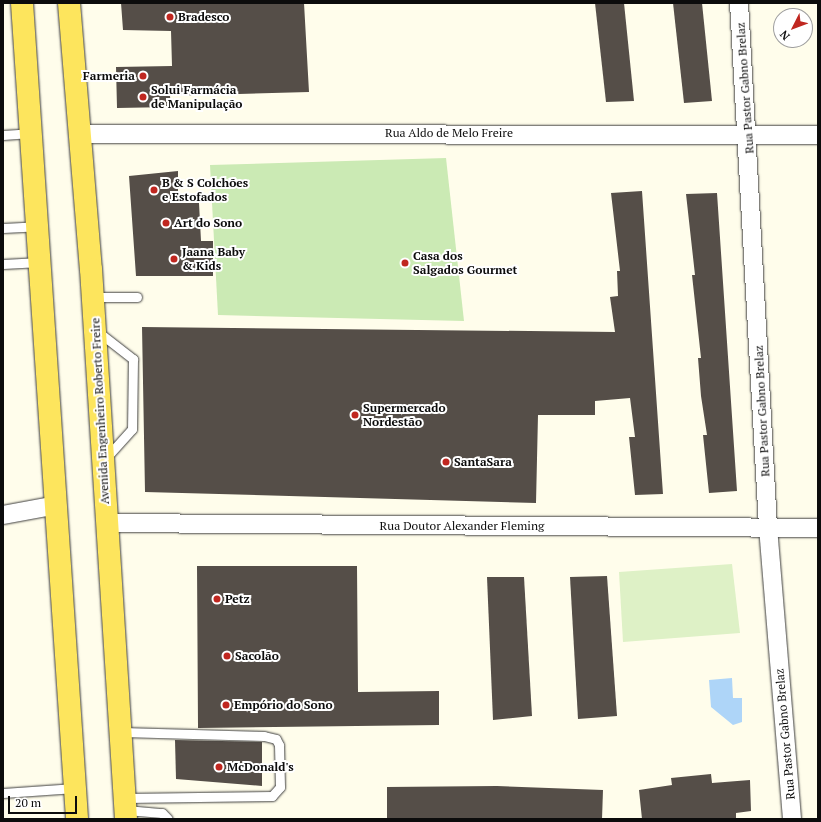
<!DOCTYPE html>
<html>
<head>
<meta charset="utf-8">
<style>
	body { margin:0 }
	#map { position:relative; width:821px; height:822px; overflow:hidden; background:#fffdeb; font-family:"PT Serif",serif }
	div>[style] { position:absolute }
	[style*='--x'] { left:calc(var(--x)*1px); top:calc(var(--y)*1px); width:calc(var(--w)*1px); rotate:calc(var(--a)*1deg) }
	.green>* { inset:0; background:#cbeab4 }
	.pitch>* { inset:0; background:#def1c6 }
	.water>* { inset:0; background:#aed5f8 }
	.building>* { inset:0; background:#554e48 }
	.roads { filter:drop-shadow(0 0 1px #3f3f3f) drop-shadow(0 0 1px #3f3f3f) }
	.lane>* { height:9px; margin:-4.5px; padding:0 4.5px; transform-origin:4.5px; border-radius:4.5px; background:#fff }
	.street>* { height:18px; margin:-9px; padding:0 9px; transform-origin:9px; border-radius:9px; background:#fff }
	.primary>* { height:22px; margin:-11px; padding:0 11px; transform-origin:11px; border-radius:11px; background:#fde55d }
	.dots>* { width:11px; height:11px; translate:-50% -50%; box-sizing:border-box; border:2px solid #fff; border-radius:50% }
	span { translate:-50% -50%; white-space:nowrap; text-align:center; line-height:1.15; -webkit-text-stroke:4px #fff; paint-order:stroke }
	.poi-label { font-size:12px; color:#0c0c0c; font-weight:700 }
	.left { translate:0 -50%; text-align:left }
	.right { translate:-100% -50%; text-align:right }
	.street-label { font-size:12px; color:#0c0c0c }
	.frame { position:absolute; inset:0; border:4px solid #0c0c0c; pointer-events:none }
	.north { position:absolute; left:773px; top:8px; width:40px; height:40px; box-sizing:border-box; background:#fff; border:1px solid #9e9e9e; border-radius:50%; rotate:228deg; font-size:11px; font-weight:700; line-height:16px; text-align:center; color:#0c0c0c }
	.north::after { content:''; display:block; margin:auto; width:14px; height:18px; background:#c02720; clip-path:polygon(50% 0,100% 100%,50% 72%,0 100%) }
	.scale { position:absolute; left:8px; top:796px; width:69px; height:18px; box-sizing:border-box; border:2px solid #0c0c0c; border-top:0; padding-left:5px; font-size:12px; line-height:14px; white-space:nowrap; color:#0c0c0c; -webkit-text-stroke:3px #fff; paint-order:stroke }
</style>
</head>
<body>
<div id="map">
	<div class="green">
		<div style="clip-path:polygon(446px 158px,464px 321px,218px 315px,210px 165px)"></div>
	</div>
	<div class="pitch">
		<div style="clip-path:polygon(732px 564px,740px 633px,623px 642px,619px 572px)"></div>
	</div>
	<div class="water">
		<div style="clip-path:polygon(732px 678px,733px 698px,742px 698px,742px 722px,733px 725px,711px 707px,709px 680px)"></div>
	</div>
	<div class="building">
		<div style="clip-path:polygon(121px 3px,304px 3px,309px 92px,170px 96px,171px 107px,117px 108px,116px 67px,172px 66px,171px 31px,123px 30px)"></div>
		<div style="clip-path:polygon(595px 3px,624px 3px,634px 101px,606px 102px)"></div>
		<div style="clip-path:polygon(673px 3px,702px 3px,712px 101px,684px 103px)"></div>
		<div style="clip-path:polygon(178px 171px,178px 203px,199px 203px,201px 241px,213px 241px,213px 276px,136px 276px,129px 176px)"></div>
		<div style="clip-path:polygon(642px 191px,663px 494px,635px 495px,629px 437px,635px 437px,630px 398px,595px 401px,595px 415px,538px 415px,536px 503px,145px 492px,142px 327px,615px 332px,610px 297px,618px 296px,617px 271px,620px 271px,611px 193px)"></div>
		<div style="clip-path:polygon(717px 193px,737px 491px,709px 493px,703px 435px,707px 435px,701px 396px,698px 358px,701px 358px,692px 275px,695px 275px,686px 194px)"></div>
		<div style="clip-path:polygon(197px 566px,357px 566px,358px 692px,439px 691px,439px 725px,198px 728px)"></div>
		<div style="clip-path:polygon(607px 576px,617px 716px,578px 719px,570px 577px)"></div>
		<div style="clip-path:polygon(487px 577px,524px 577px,532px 716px,493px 720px)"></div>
		<div style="clip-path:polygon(175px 740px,262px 742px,262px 786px,176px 779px)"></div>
		<div style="clip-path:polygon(711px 774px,712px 783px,750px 780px,751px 811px,736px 813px,736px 819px,642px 819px,639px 790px,672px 785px,671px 778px)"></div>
		<div style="clip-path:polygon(497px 786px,603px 790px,602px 819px,387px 819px,387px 787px)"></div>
	</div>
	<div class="roads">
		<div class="lane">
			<div style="--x:3;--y:135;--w:27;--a:-4"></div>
			<div style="--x:3;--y:228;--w:34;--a:-3"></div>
			<div style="--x:3;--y:264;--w:37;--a:-3"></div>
			<div style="--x:93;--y:297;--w:44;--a:0"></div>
			<div style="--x:97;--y:331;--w:46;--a:37.9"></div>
			<div style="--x:133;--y:359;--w:70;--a:90.8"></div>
			<div style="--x:132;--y:429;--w:39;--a:132"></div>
			<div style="--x:122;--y:732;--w:142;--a:1.6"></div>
			<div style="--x:264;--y:736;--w:12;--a:14"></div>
			<div style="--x:276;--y:739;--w:7;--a:63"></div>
			<div style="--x:279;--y:745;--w:42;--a:88.6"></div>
			<div style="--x:280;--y:787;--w:12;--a:132"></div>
			<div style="--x:272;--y:796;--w:146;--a:179.2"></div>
			<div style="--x:3;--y:793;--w:72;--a:-4"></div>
			<div style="--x:126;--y:810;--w:36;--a:5"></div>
			<div style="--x:162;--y:813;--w:8;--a:45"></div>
		</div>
		<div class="street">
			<div style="--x:739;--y:3;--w:525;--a:86.83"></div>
			<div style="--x:768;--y:527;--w:293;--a:85.3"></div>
			<div style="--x:80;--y:134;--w:738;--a:0.08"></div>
			<div style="--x:3;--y:515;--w:55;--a:-10.5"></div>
			<div style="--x:106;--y:523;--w:712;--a:0.4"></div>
		</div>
		<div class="primary">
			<div style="--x:22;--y:3;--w:818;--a:86.14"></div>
			<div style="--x:69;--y:3;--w:267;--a:85.3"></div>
			<div style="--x:91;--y:269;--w:551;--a:86.36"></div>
		</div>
	</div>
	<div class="dots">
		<div style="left:170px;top:17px;background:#c02720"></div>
		<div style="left:143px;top:76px;background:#c02720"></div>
		<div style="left:143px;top:97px;background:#c02720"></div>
		<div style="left:154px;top:190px;background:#c02720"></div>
		<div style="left:166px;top:223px;background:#c02720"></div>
		<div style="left:174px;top:259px;background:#c02720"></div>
		<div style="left:405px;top:263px;background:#c02720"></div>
		<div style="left:355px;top:415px;background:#c02720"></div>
		<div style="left:446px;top:462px;background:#c02720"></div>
		<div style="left:217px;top:599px;background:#c02720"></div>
		<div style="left:227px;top:656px;background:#c02720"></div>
		<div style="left:226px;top:705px;background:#c02720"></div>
		<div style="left:219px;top:767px;background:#c02720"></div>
	</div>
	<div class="poi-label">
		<span class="left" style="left:178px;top:17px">Bradesco</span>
		<span class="right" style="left:135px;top:76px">Farmeria</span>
		<span class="left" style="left:151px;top:97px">Solui Farmácia<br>de Manipulação</span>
		<span class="left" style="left:162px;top:190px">B &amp; S Colchões<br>e Estofados</span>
		<span class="left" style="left:174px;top:223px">Art do Sono</span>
		<span class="left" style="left:182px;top:259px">Jaana Baby<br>&amp; Kids</span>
		<span class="left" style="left:413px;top:263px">Casa dos<br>Salgados Gourmet</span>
		<span class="left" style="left:363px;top:415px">Supermercado<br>Nordestão</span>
		<span class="left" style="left:454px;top:462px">SantaSara</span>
		<span class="left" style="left:225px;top:599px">Petz</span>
		<span class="left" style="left:235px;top:656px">Sacolão</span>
		<span class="left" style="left:234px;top:705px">Empório do Sono</span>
		<span class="left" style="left:227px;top:767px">McDonald's</span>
	</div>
	<div class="street-label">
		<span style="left:745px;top:88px;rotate:-94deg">Rua Pastor Gabno Brelaz</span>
		<span style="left:449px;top:133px">Rua Aldo de Melo Freire</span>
		<span style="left:100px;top:411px;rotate:-93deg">Avenida Engenheiro Roberto Freire</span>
		<span style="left:762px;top:411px;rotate:-93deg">Rua Pastor Gabno Brelaz</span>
		<span style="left:462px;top:526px">Rua Doutor Alexander Fleming</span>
		<span style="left:785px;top:734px;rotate:-95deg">Rua Pastor Gabno Brelaz</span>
	</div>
	<div class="frame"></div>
	<div class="north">N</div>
	<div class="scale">20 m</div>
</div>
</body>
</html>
